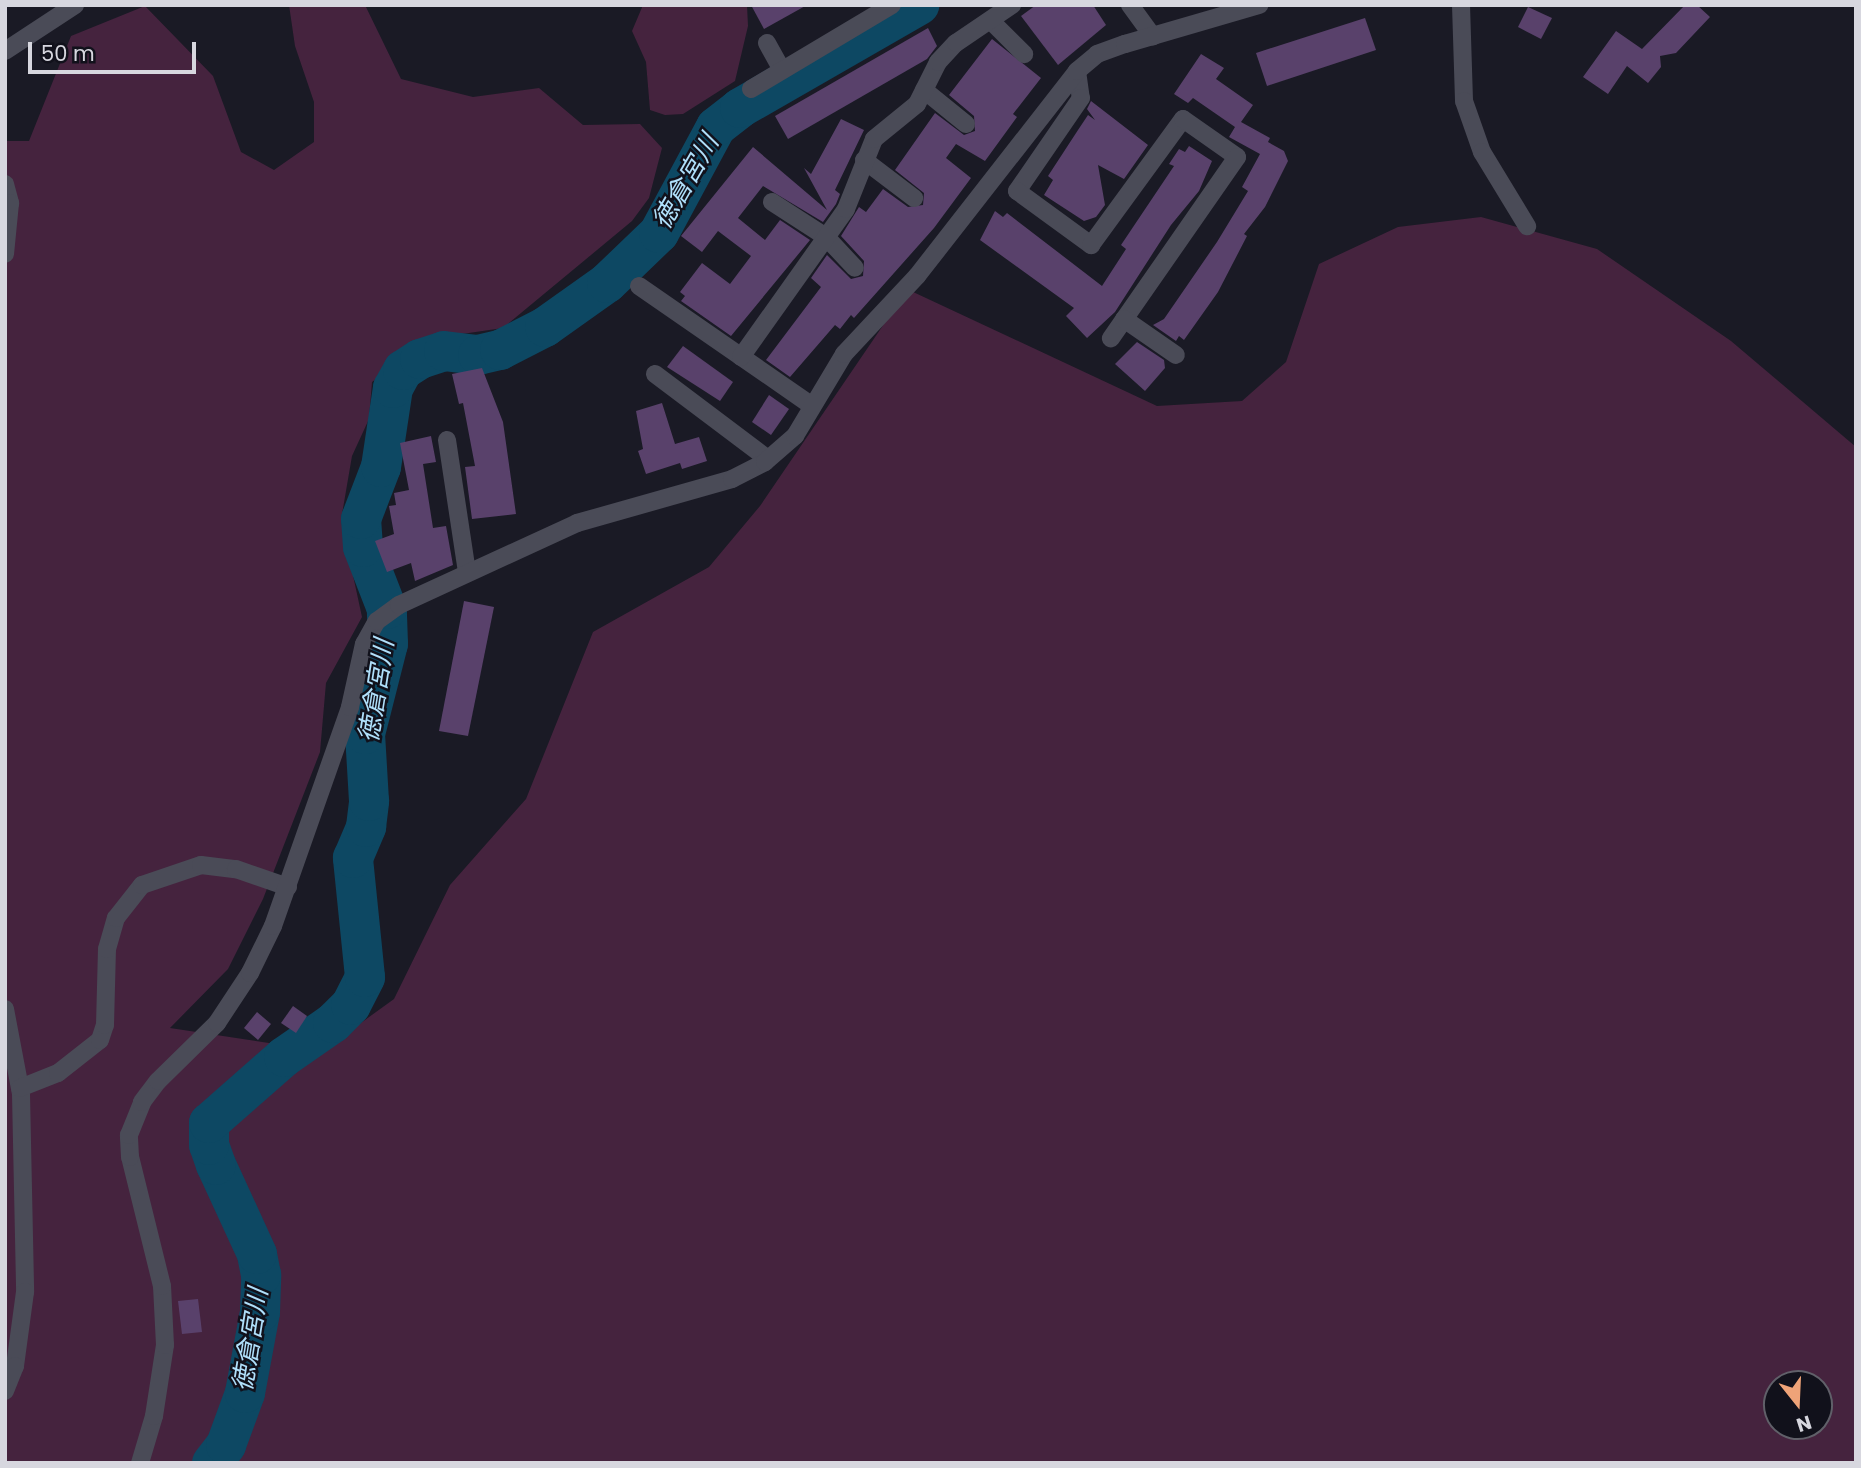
<!DOCTYPE html>
<html>
<head>
<meta charset="utf-8">
<style>
	body { margin:0 }
	#map { position:relative; width:1861px; height:1468px; overflow:hidden; background:#1a1a25; font-family:Poppins,"Noto Sans JP",sans-serif }
	div>[style] { position:absolute }
	[style*='--x'] { left:calc(var(--x)*1px); top:calc(var(--y)*1px); width:calc(var(--w)*1px); rotate:calc(var(--a)*1deg) }
	.green>* { inset:0; background:#45233e }
	.river>* { height:40px; margin:-20px; padding:0 20px; transform-origin:20px; border-radius:20px; background:#0d4863 }
	.building>* { inset:0; background:#59416b }
	.minor>* { height:18px; margin:-9px; padding:0 9px; transform-origin:9px; border-radius:9px; background:#4a4b57 }
	span { translate:-50% -50%; white-space:nowrap; text-align:center; line-height:1.15; -webkit-text-stroke:5px #11111b; paint-order:stroke }
	.water-label { font-size:26px; color:#b0e0fb; font-style:italic }
	.frame { position:absolute; inset:0; border:7px solid #d7d7df; pointer-events:none }
	.north { position:absolute; left:1763px; top:1370px; width:70px; height:70px; box-sizing:border-box; background:#11111b; border:2px solid #606069; border-radius:50%; rotate:162deg; font-size:19px; font-weight:700; line-height:28px; text-align:center; color:#d7d7df }
	.north::after { content:''; display:block; margin:auto; width:24px; height:32px; background:#efa378; clip-path:polygon(50% 0,100% 100%,50% 72%,0 100%) }
	.scale { position:absolute; left:28px; top:42px; width:168px; height:32px; box-sizing:border-box; border:4px solid #d7d7df; border-top:0; padding-left:9px; font-size:21px; line-height:24px; white-space:nowrap; color:#d7d7df; -webkit-text-stroke:5px #11111b; paint-order:stroke }
</style>
</head>
<body>
<div id="map">
	<div class="green">
		<div style="clip-path:polygon(evenodd,289px 5px,365px 5px,401px 79px,473px 97px,539px 88px,583px 125px,640px 124px,662px 148px,649px 198px,632px 221px,503px 328px,448px 336px,420px 346px,372px 382px,369px 419px,352px 456px,341px 520px,362px 617px,326px 683px,320px 752px,263px 899px,228px 969px,170px 1028px,322px 1051px,394px 999px,450px 885px,526px 799px,593px 632px,709px 567px,760px 506px,901px 299px,911px 291px,1157px 406px,1242px 401px,1286px 362px,1319px 264px,1398px 227px,1481px 217px,1597px 249px,1731px 341px,1856px 447px,1856px 1463px,5px 1463px,5px 141px,29px 141px,71px 36px,145px 6px,213px 76px,241px 152px,274px 170px,314px 142px,314px 102px,295px 46px,289px 5px,1777px 1384px,1819px 1384px,1819px 1426px,1777px 1426px,1777px 1384px)"></div>
		<div style="clip-path:polygon(643px 5px,747px 5px,748px 26px,735px 81px,683px 114px,665px 115px,650px 110px,646px 62px,632px 31px)"></div>
	</div>
	<div class="river">
		<div style="--x:212;--y:1463;--w:23;--a:-52"></div>
		<div style="--x:226;--y:1445;--w:55;--a:-69.9"></div>
		<div style="--x:245;--y:1393;--w:82;--a:-79.5"></div>
		<div style="--x:260;--y:1312;--w:37;--a:-88"></div>
		<div style="--x:261;--y:1275;--w:21;--a:-101"></div>
		<div style="--x:257;--y:1254;--w:98;--a:-114.7"></div>
		<div style="--x:216;--y:1165;--w:21;--a:-109"></div>
		<div style="--x:209;--y:1145;--w:22;--a:-90"></div>
		<div style="--x:209;--y:1123;--w:100;--a:-41.3"></div>
		<div style="--x:284;--y:1057;--w:60;--a:-34.8"></div>
		<div style="--x:333;--y:1023;--w:25;--a:-45"></div>
		<div style="--x:351;--y:1005;--w:31;--a:-63"></div>
		<div style="--x:365;--y:977;--w:120;--a:-95.8"></div>
		<div style="--x:353;--y:858;--w:34;--a:-67"></div>
		<div style="--x:366;--y:827;--w:26;--a:-83"></div>
		<div style="--x:369;--y:801;--w:67;--a:-93.4"></div>
		<div style="--x:365;--y:734;--w:93;--a:-75.7"></div>
		<div style="--x:388;--y:644;--w:35;--a:-92"></div>
		<div style="--x:387;--y:609;--w:66;--a:-111.2"></div>
		<div style="--x:363;--y:547;--w:28;--a:-94"></div>
		<div style="--x:361;--y:519;--w:56;--a:-69"></div>
		<div style="--x:381;--y:467;--w:80;--a:-81.4"></div>
		<div style="--x:393;--y:388;--w:21;--a:-61"></div>
		<div style="--x:403;--y:370;--w:20;--a:-33"></div>
		<div style="--x:420;--y:359;--w:25;--a:-18"></div>
		<div style="--x:444;--y:351;--w:34;--a:7"></div>
		<div style="--x:478;--y:355;--w:23;--a:-13"></div>
		<div style="--x:500;--y:350;--w:51;--a:-27.1"></div>
		<div style="--x:545;--y:327;--w:76;--a:-35.4"></div>
		<div style="--x:607;--y:283;--w:72;--a:-43.9"></div>
		<div style="--x:659;--y:233;--w:120;--a:-61.7"></div>
		<div style="--x:716;--y:127;--w:31;--a:-38"></div>
		<div style="--x:740;--y:108;--w:207;--a:-29.9"></div>
	</div>
	<div class="building">
		<div style="clip-path:polygon(751px 5px,807px 5px,764px 29px)"></div>
		<div style="clip-path:polygon(1036px 5px,1093px 5px,1106px 25px,1058px 65px,1021px 16px)"></div>
		<div style="clip-path:polygon(1685px 5px,1697px 5px,1710px 17px,1676px 53px,1660px 56px,1661px 67px,1648px 83px,1627px 66px,1608px 94px,1583px 77px,1616px 31px,1642px 49px)"></div>
		<div style="clip-path:polygon(1528px 7px,1552px 18px,1541px 39px,1518px 27px)"></div>
		<div style="clip-path:polygon(1365px 18px,1376px 50px,1267px 86px,1256px 53px)"></div>
		<div style="clip-path:polygon(928px 28px,937px 46px,927px 59px,788px 139px,775px 116px)"></div>
		<div style="clip-path:polygon(992px 39px,1041px 78px,1013px 114px,1017px 117px,985px 161px,956px 144px,946px 158px,971px 178px,934px 228px,854px 318px,851px 315px,840px 329px,835px 325px,790px 377px,766px 360px,821px 287px,811px 278px,827px 255px,851px 279px,863px 276px,864px 261px,841px 236px,859px 207px,866px 212px,883px 189px,908px 207px,923px 205px,924px 193px,895px 170px,935px 113px,964px 135px,975px 131px,974px 116px,949px 95px)"></div>
		<div style="clip-path:polygon(1201px 54px,1224px 68px,1216px 79px,1253px 105px,1241px 122px,1270px 138px,1268px 142px,1284px 151px,1288px 161px,1265px 207px,1244px 234px,1247px 236px,1218px 292px,1184px 340px,1179px 336px,1176px 341px,1153px 325px,1164px 319px,1217px 242px,1248px 191px,1242px 187px,1260px 154px,1229px 137px,1235px 127px,1193px 98px,1188px 103px,1174px 94px)"></div>
		<div style="clip-path:polygon(1091px 101px,1148px 145px,1124px 179px,1098px 165px,1105px 205px,1096px 217px,1084px 221px,1044px 195px,1053px 180px,1048px 176px,1078px 130px,1088px 115px,1095px 120px,1087px 109px)"></div>
		<div style="clip-path:polygon(841px 119px,864px 130px,835px 190px,840px 194px,836px 204px,823px 222px,763px 186px,738px 218px,765px 240px,780px 220px,810px 240px,731px 336px,681px 301px,685px 296px,680px 292px,702px 263px,730px 284px,751px 256px,718px 231px,702px 252px,681px 236px,753px 147px,827px 210px,804px 168px,811px 174px)"></div>
		<div style="clip-path:polygon(1189px 146px,1212px 161px,1199px 191px,1171px 225px,1115px 312px,1087px 338px,1066px 316px,1074px 308px,980px 240px,995px 211px,1003px 217px,1007px 213px,1102px 286px,1126px 249px,1121px 245px,1174px 166px,1169px 164px,1179px 149px,1185px 152px)"></div>
		<div style="clip-path:polygon(1137px 342px,1164px 360px,1165px 368px,1145px 391px,1115px 364px)"></div>
		<div style="clip-path:polygon(683px 346px,733px 382px,720px 401px,667px 367px)"></div>
		<div style="clip-path:polygon(482px 368px,503px 422px,516px 514px,472px 519px,465px 467px,475px 466px,463px 403px,459px 404px,452px 374px)"></div>
		<div style="clip-path:polygon(769px 395px,789px 409px,771px 435px,752px 422px)"></div>
		<div style="clip-path:polygon(662px 403px,675px 444px,699px 437px,707px 461px,682px 469px,680px 463px,646px 474px,638px 451px,643px 449px,636px 411px)"></div>
		<div style="clip-path:polygon(431px 436px,436px 462px,423px 464px,433px 528px,446px 526px,453px 565px,415px 581px,411px 563px,387px 572px,375px 541px,394px 534px,389px 506px,396px 505px,394px 493px,409px 490px,400px 443px)"></div>
		<div style="clip-path:polygon(464px 601px,494px 607px,468px 736px,439px 731px)"></div>
		<div style="clip-path:polygon(293px 1006px,307px 1016px,296px 1033px,281px 1023px)"></div>
		<div style="clip-path:polygon(257px 1012px,271px 1024px,258px 1040px,244px 1028px)"></div>
		<div style="clip-path:polygon(198px 1299px,202px 1332px,182px 1334px,178px 1301px)"></div>
	</div>
	<div class="minor">
		<div style="--x:1130;--y:5;--w:39;--a:54"></div>
		<div style="--x:1461;--y:5;--w:96;--a:88.2"></div>
		<div style="--x:1464;--y:101;--w:54;--a:70.6"></div>
		<div style="--x:1482;--y:152;--w:87;--a:58.7"></div>
		<div style="--x:991;--y:21;--w:47;--a:45"></div>
		<div style="--x:767;--y:43;--w:31;--a:61"></div>
		<div style="--x:5;--y:51;--w:84;--a:-33.3"></div>
		<div style="--x:1077;--y:71;--w:27;--a:82"></div>
		<div style="--x:1081;--y:98;--w:113;--a:124.5"></div>
		<div style="--x:1017;--y:191;--w:92;--a:36.1"></div>
		<div style="--x:1091;--y:245;--w:156;--a:-53.9"></div>
		<div style="--x:1183;--y:119;--w:66;--a:35.1"></div>
		<div style="--x:1237;--y:157;--w:221;--a:124.8"></div>
		<div style="--x:751;--y:89;--w:164;--a:-30.8"></div>
		<div style="--x:924;--y:90;--w:54;--a:39"></div>
		<div style="--x:864;--y:160;--w:63;--a:37.2"></div>
		<div style="--x:5;--y:184;--w:20;--a:75"></div>
		<div style="--x:10;--y:203;--w:51;--a:95.6"></div>
		<div style="--x:772;--y:202;--w:64;--a:32.9"></div>
		<div style="--x:826;--y:237;--w:42;--a:46.9"></div>
		<div style="--x:639;--y:286;--w:209;--a:34.7"></div>
		<div style="--x:1124;--y:319;--w:63;--a:34.7"></div>
		<div style="--x:741;--y:357;--w:181;--a:-54.6"></div>
		<div style="--x:846;--y:209;--w:75;--a:-68.2"></div>
		<div style="--x:874;--y:139;--w:55;--a:-39.1"></div>
		<div style="--x:917;--y:104;--w:47;--a:-63.4"></div>
		<div style="--x:938;--y:62;--w:26;--a:-47"></div>
		<div style="--x:956;--y:43;--w:68;--a:-34.2"></div>
		<div style="--x:655;--y:374;--w:141;--a:37"></div>
		<div style="--x:447;--y:440;--w:134;--a:81.4"></div>
		<div style="--x:5;--y:1009;--w:86;--a:79.3"></div>
		<div style="--x:21;--y:1094;--w:198;--a:88.8"></div>
		<div style="--x:25;--y:1292;--w:75;--a:97.7"></div>
		<div style="--x:15;--y:1366;--w:27;--a:112"></div>
		<div style="--x:20;--y:1088;--w:41;--a:-21.5"></div>
		<div style="--x:58;--y:1073;--w:53;--a:-38.2"></div>
		<div style="--x:100;--y:1040;--w:16;--a:-72"></div>
		<div style="--x:105;--y:1025;--w:76;--a:-88.5"></div>
		<div style="--x:107;--y:949;--w:32;--a:-74"></div>
		<div style="--x:116;--y:918;--w:42;--a:-51.8"></div>
		<div style="--x:142;--y:885;--w:62;--a:-18.7"></div>
		<div style="--x:201;--y:865;--w:35;--a:7"></div>
		<div style="--x:236;--y:869;--w:55;--a:19.1"></div>
		<div style="--x:140;--y:1463;--w:49;--a:-73.4"></div>
		<div style="--x:154;--y:1416;--w:72;--a:-81.2"></div>
		<div style="--x:165;--y:1345;--w:59;--a:-92.9"></div>
		<div style="--x:162;--y:1286;--w:133;--a:-103.9"></div>
		<div style="--x:130;--y:1157;--w:22;--a:-93"></div>
		<div style="--x:129;--y:1135;--w:35;--a:-68"></div>
		<div style="--x:142;--y:1102;--w:26;--a:-53"></div>
		<div style="--x:158;--y:1081;--w:83;--a:-44.5"></div>
		<div style="--x:217;--y:1023;--w:60;--a:-56.6"></div>
		<div style="--x:250;--y:973;--w:52;--a:-63.9"></div>
		<div style="--x:273;--y:926;--w:232;--a:-70.6"></div>
		<div style="--x:350;--y:707;--w:65;--a:-77.5"></div>
		<div style="--x:364;--y:644;--w:26;--a:-61"></div>
		<div style="--x:377;--y:621;--w:27;--a:-36"></div>
		<div style="--x:399;--y:605;--w:196;--a:-24.7"></div>
		<div style="--x:577;--y:523;--w:161;--a:-15.8"></div>
		<div style="--x:732;--y:479;--w:37;--a:-27"></div>
		<div style="--x:765;--y:462;--w:40;--a:-41"></div>
		<div style="--x:795;--y:436;--w:96;--a:-59.1"></div>
		<div style="--x:844;--y:354;--w:107;--a:-46.9"></div>
		<div style="--x:917;--y:276;--w:260;--a:-52"></div>
		<div style="--x:1077;--y:71;--w:26;--a:-40"></div>
		<div style="--x:1097;--y:54;--w:30;--a:-20"></div>
		<div style="--x:1125;--y:44;--w:140;--a:-16.2"></div>
	</div>
	<div class="water-label">
		<span style="left:686px;top:182px;rotate:-60deg">徳倉宮川</span>
		<span style="left:377px;top:691px;rotate:-81deg">徳倉宮川</span>
		<span style="left:251px;top:1340px;rotate:-81deg">徳倉宮川</span>
	</div>
	<div class="frame"></div>
	<div class="north">N</div>
	<div class="scale">50 m</div>
</div>
</body>
</html>
